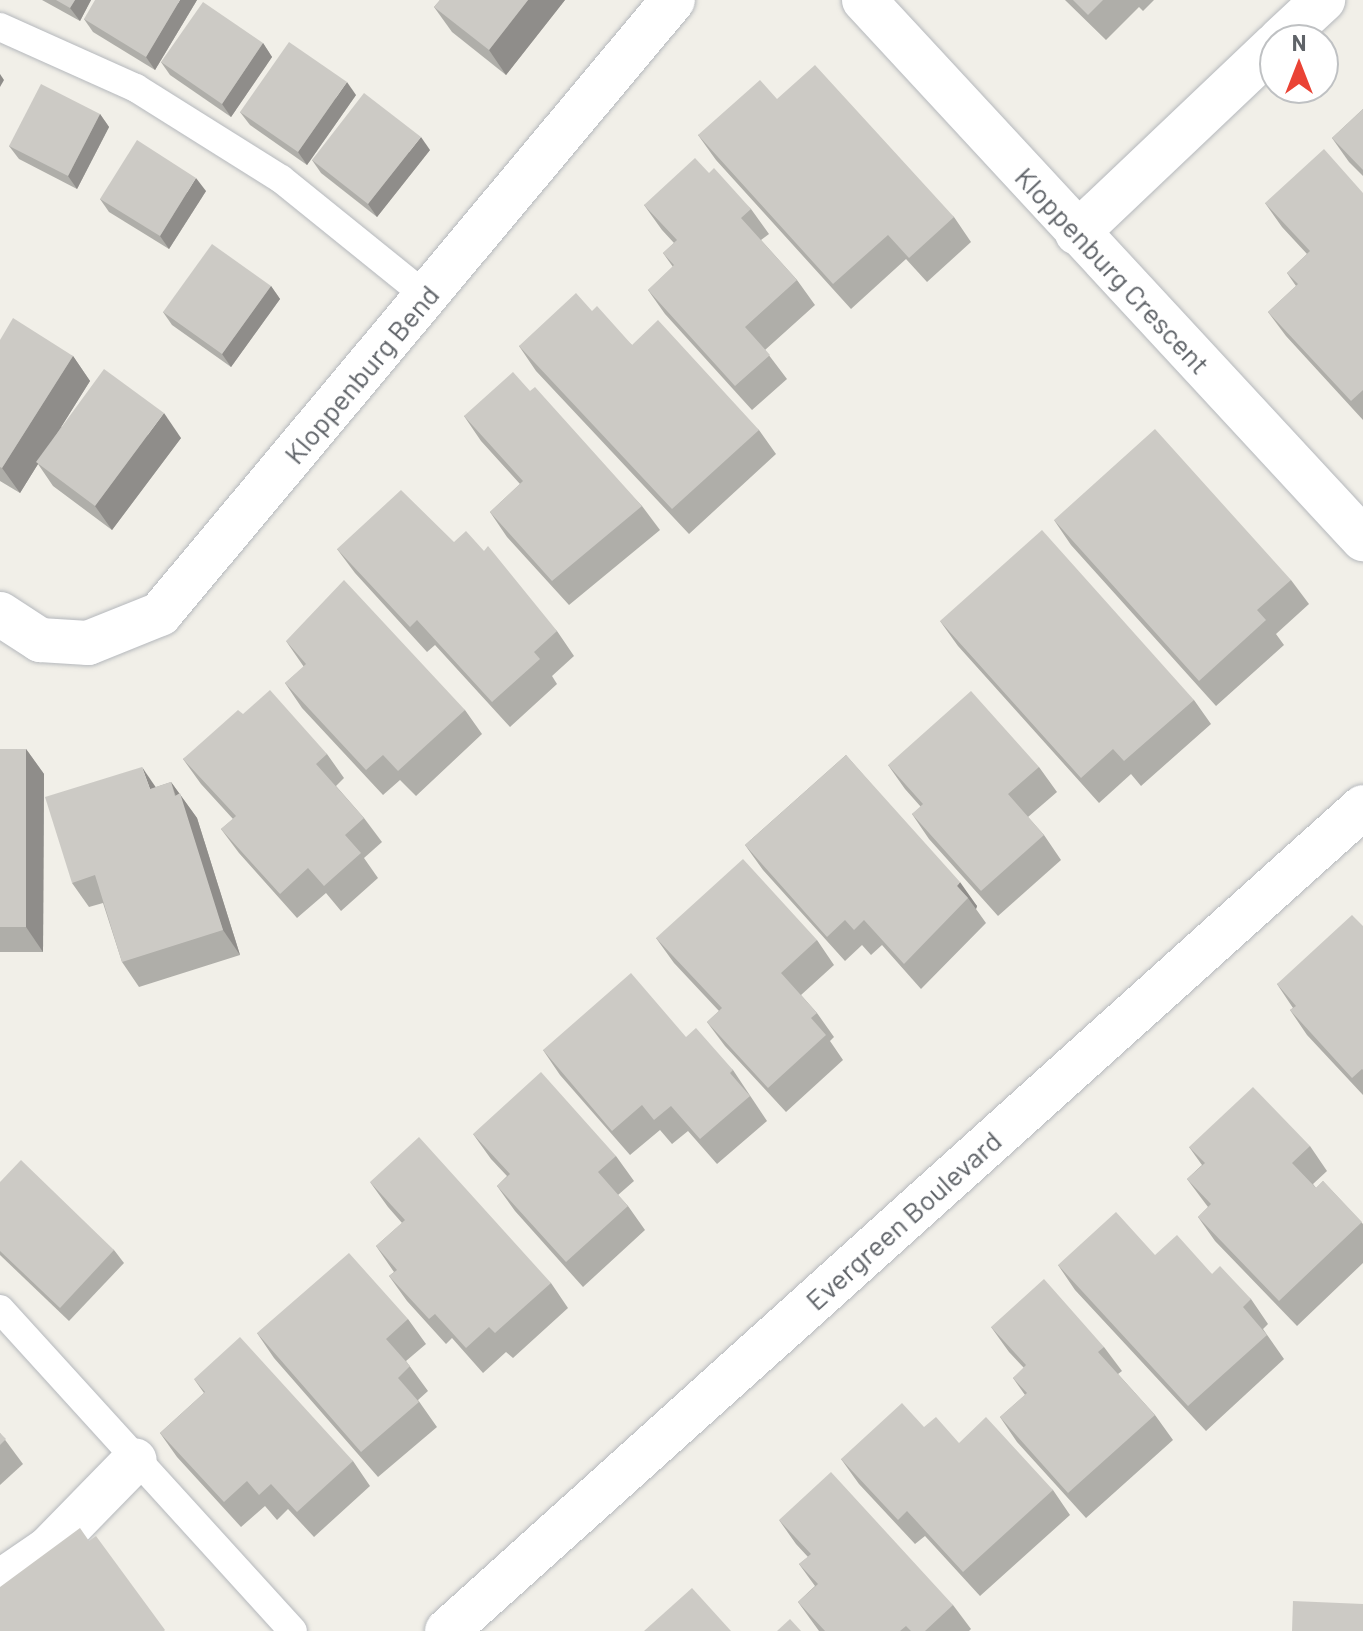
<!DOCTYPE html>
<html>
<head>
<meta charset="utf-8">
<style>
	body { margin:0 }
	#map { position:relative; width:1363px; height:1631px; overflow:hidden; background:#f1efe8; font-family:Barlow,sans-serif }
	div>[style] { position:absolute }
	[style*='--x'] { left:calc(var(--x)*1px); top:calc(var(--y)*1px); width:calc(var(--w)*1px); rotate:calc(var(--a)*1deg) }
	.roads { filter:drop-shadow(0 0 2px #b5b8bc) drop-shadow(0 0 2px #b5b8bc) }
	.lane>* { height:28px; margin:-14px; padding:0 14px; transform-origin:14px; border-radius:14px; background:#fff }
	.street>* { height:44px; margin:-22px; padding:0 22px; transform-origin:22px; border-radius:22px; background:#fff }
	.secondary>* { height:44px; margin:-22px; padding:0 22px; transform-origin:22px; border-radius:22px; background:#fff }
	.wall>* { inset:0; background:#afaea9 }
	.shaded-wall>* { inset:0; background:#8f8d8a }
	.building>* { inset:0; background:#cccac5 }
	span { translate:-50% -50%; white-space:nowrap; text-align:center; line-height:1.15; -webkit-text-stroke:6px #fff; paint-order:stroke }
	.street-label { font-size:28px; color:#5f6368 }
	.north { position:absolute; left:1259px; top:24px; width:80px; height:80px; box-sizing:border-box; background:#fff; border:2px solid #bfc1c3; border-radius:50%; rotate:0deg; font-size:22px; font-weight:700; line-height:32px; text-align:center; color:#5f6368 }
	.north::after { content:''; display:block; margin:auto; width:28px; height:36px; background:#ea4335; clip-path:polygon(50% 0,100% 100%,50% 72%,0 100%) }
</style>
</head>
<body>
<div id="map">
	<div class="roads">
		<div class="lane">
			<div style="--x:0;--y:27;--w:149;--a:24.2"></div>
			<div style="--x:136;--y:88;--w:171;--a:32.1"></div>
			<div style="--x:281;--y:179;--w:186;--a:38.9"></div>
			<div style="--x:0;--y:1309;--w:435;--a:47.7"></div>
		</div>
		<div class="street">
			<div style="--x:864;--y:0;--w:735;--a:47.21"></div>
			<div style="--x:1280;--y:40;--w:59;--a:-42.9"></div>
			<div style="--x:1077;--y:233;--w:273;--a:-43.5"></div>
			<div style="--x:0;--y:614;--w:48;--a:33"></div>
			<div style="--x:40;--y:640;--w:48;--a:3.6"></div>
			<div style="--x:88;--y:643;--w:78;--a:-21.9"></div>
			<div style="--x:160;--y:614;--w:800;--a:-50.12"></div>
			<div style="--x:0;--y:1582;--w:58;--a:-34.5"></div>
			<div style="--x:48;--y:1549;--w:124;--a:-45.7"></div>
		</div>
		<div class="secondary">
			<div style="--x:447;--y:1631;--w:1232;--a:-41.97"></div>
		</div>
	</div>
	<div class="wall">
		<div style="clip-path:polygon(42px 0,91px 0,80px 21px)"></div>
		<div style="clip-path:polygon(197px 0,155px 70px,93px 32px,84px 19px)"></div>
		<div style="clip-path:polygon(440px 0,565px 0,506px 75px,452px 32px,434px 7px)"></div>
		<div style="clip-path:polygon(1065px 0,1154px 0,1143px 11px,1139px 7px,1106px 40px)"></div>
		<div style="clip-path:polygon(263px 43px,272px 57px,231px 117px,170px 75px,161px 62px)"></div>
		<div style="clip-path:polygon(356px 95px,307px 165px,250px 125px,240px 112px)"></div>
		<div style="clip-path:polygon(777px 99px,954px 217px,971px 242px,927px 282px,906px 259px,851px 309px,716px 160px,698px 135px)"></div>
		<div style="clip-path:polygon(1363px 109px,1363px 176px,1349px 162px,1332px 138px)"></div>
		<div style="clip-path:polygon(100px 114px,109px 127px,77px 189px,19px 159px,9px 146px)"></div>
		<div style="clip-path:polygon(430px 150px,377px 217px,321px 173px,312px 160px)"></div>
		<div style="clip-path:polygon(709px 173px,751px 209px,769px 234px,761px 240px,797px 280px,815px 305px,765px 350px,787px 379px,752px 410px,665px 314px,648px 290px,673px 267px,663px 253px,674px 243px,662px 230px,644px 205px)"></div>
		<div style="clip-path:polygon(206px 191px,169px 249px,109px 212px,100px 199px)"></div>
		<div style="clip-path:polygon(1363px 193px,1363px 420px,1286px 336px,1268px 312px,1296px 286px,1287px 273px,1307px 254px,1282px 227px,1265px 203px)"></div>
		<div style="clip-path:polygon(271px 286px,280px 299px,231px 367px,172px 325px,163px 312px)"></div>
		<div style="clip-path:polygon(592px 311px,632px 345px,759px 430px,776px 454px,689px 534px,536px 371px,519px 346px)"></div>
		<div style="clip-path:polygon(0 340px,73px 356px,90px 381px,61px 427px,181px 438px,112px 530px,53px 486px,38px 464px,20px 493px,0 481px)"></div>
		<div style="clip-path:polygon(530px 391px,642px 506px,660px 530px,569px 605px,507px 537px,490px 512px,520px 484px,481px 441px,464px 416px)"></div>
		<div style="clip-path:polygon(1054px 520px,1291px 580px,1309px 604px,1276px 634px,1284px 645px,1216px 706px,1071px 545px)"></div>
		<div style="clip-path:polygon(454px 542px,557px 631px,574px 656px,552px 676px,557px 684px,510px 727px,435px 645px,427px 652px,355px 573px,337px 549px)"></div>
		<div style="clip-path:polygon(940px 621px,1194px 700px,1211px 724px,1141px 786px,1131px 774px,1099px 803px,958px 646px)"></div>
		<div style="clip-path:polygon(286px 641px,465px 710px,482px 734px,416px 796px,400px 780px,383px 795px,302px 708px,285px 683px,304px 667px)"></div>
		<div style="clip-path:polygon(243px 714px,327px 754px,344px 778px,336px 786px,364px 818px,382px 842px,364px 858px,378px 878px,341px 911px,326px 893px,297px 918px,239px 853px,221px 829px,233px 819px,201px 784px,183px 759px)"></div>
		<div style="clip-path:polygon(0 749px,26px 749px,44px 774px,43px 952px,0 952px)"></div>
		<div style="clip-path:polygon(846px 755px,977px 906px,976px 909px,986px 923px,921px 989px,882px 945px,871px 955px,862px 945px,845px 961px,763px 870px,745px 845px)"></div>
		<div style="clip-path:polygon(888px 765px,1039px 767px,1057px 792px,1028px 817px,1044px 835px,1061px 860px,998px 916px,929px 839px,912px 814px,921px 807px,905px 789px)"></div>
		<div style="clip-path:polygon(171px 782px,197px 818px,240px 955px,139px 987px,122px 962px,103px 903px,89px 907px,72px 883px,156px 787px)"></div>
		<div style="clip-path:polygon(1363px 926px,1363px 1095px,1307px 1035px,1290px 1010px,1293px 1008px,1277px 984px)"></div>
		<div style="clip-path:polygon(656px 938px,817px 940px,834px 965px,801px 995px,817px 1013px,834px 1037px,830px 1041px,843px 1060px,786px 1112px,725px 1046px,707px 1022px,719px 1011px,674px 963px)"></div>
		<div style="clip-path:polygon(686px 1037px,733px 1070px,767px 1121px,717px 1164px,688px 1131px,672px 1144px,660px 1130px,630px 1155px,560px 1075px,543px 1050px)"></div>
		<div style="clip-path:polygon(473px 1134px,616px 1156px,634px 1181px,618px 1195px,628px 1206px,645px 1230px,583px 1287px,515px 1211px,497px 1186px,507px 1176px,491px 1159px)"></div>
		<div style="clip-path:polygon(1310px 1146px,1327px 1171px,1313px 1184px,1316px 1188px,1323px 1181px,1363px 1224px,1363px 1263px,1297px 1326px,1215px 1241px,1198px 1217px,1208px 1207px,1187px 1179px,1202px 1165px,1189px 1147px)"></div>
		<div style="clip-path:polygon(0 1182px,114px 1250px,124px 1263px,69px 1321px,0 1255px)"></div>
		<div style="clip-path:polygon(370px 1182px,551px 1283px,568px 1308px,513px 1358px,506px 1352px,483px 1373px,452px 1338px,446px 1344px,407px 1301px,389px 1276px,394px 1272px,376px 1246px,402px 1223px,388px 1207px)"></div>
		<div style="clip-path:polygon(1155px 1255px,1212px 1274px,1251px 1299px,1268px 1324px,1263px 1329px,1284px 1359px,1206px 1431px,1075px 1290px,1058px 1265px)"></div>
		<div style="clip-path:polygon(408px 1319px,426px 1344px,406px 1361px,428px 1391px,418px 1400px,437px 1427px,378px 1477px,274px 1358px,257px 1333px)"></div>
		<div style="clip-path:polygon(991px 1327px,1104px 1347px,1122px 1371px,1118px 1374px,1155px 1415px,1173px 1440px,1086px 1518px,1017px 1442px,1000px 1417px,1025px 1395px,1013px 1378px,1024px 1368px,1009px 1352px)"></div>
		<div style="clip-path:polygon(194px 1379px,353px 1461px,370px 1486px,314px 1537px,288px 1509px,277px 1520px,265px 1506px,241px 1527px,177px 1457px,160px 1433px,204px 1393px)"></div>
		<div style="clip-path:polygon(0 1433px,23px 1464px,0 1485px)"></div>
		<div style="clip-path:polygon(959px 1443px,1053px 1490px,1070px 1515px,980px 1596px,925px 1536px,915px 1544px,859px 1484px,841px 1459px)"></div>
		<div style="clip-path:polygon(779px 1520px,953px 1605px,971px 1629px,969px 1631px,819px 1631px,798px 1602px,815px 1586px,799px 1564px,808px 1557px,796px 1544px)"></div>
	</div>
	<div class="shaded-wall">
		<div style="clip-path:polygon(75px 0,91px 0,80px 21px,70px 8px)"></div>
		<div style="clip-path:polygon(180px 0,197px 0,155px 70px,146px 57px)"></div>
		<div style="clip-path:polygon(528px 0,565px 0,506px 75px,489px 50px)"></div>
		<div style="clip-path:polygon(263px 43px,272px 57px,231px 117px,222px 104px)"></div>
		<div style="clip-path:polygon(0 74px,4px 80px,0 87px)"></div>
		<div style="clip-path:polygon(347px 82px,356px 95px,307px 165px,298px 152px)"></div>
		<div style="clip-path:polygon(100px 114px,109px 127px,77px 189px,68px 176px)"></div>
		<div style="clip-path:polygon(421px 137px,430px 150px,377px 217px,368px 204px)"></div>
		<div style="clip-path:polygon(196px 178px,206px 191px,169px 249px,160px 236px)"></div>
		<div style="clip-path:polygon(271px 286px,280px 299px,231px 367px,222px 354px)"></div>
		<div style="clip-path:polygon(73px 356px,90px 381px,38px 464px,36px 462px,38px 464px,20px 493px,2px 468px)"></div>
		<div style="clip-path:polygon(164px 413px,181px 438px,112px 530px,95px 506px)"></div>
		<div style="clip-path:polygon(26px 749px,44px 774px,43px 952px,26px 927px)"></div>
		<div style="clip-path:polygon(142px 767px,159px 792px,150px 789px)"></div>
		<div style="clip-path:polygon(171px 782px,197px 818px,240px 955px,223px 930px)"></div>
		<div style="clip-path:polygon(960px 882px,977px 906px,976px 909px,968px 898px,957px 886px)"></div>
	</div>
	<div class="building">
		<div style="clip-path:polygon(56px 0,75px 0,70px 8px)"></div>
		<div style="clip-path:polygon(95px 0,180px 0,146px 57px,84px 19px)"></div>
		<div style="clip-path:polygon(440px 0,528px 0,489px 50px,434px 7px)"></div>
		<div style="clip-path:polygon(1073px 0,1103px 0,1088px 15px)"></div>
		<div style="clip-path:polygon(203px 2px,263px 43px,222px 104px,161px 62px)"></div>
		<div style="clip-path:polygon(289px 42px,347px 82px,298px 152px,240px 112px)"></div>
		<div style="clip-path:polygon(815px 65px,954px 217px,909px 258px,888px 235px,833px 284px,698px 135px,760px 80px,777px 99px)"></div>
		<div style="clip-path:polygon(41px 84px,100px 114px,68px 176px,9px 146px)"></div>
		<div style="clip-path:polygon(364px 93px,421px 137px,368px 204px,312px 160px)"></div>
		<div style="clip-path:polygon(1363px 109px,1363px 170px,1332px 138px)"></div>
		<div style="clip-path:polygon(137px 140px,196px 178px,160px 236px,100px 199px)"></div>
		<div style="clip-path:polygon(1324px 149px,1363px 193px,1363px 390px,1351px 401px,1268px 312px,1298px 284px,1287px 273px,1310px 251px,1265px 203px)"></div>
		<div style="clip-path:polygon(695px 158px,709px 173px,714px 168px,751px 209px,741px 218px,797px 280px,745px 327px,770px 355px,735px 386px,648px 290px,674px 265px,663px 253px,677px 240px,644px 205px)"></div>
		<div style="clip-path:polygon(212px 244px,271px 286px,222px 354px,163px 312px)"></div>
		<div style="clip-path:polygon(576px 293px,592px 311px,597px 306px,632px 345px,658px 320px,759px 430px,672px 509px,519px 346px)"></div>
		<div style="clip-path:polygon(13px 318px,73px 356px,2px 468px,0 467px,0 340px)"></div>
		<div style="clip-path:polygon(104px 369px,164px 413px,95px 506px,36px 462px)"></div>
		<div style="clip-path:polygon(513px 372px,530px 391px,535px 387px,642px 506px,552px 581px,490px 512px,523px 481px,464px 416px)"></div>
		<div style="clip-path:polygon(1155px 429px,1291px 580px,1257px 610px,1266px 620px,1199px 681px,1054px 520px)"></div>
		<div style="clip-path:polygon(401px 490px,454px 542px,466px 531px,484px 551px,488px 546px,557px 631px,534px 652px,540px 659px,492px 702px,417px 620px,410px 627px,337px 549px)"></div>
		<div style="clip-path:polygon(1042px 530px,1194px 700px,1124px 761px,1113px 749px,1081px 778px,940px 621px)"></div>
		<div style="clip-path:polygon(344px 580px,465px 710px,398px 771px,383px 755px,366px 770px,285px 683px,306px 664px,286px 641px)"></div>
		<div style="clip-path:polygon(270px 690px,327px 754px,316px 764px,364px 818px,345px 835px,361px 853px,324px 886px,308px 868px,280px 894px,221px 829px,236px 816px,183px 759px,238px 710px,243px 714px)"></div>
		<div style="clip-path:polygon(971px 691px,1039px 767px,1008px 794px,1044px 835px,981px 891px,912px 814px,923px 804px,888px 765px)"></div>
		<div style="clip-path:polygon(0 749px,26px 749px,26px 927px,0 927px)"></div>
		<div style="clip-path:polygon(846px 755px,960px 882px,957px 886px,968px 898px,904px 964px,864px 920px,854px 930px,845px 920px,827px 937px,745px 845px)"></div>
		<div style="clip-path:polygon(142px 767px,150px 789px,171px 782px,175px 796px,180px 793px,223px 930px,122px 962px,95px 875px,72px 883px,45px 797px)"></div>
		<div style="clip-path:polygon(743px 859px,817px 940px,781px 973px,817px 1013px,811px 1018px,826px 1035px,768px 1088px,707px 1022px,722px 1008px,656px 938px)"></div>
		<div style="clip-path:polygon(1352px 915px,1363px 926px,1363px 1070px,1362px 1069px,1352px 1078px,1290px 1010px,1296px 1006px,1277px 984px)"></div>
		<div style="clip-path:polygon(631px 973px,686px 1037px,696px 1028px,733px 1070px,730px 1073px,750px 1096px,700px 1139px,671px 1106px,654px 1120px,642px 1105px,612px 1131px,543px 1050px)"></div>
		<div style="clip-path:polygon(541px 1072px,616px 1156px,598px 1172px,628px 1206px,566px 1262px,497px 1186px,510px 1174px,473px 1134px)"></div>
		<div style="clip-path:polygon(1253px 1087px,1310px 1146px,1292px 1163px,1316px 1188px,1323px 1181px,1362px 1222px,1279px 1301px,1198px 1217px,1211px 1204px,1187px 1179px,1205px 1163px,1189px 1147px)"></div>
		<div style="clip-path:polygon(419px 1137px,551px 1283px,495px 1333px,489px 1327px,466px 1348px,435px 1314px,429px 1319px,389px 1276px,397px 1270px,376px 1246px,405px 1220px,370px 1182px)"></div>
		<div style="clip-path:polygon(21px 1160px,114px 1250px,60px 1308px,0 1251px,0 1182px)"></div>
		<div style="clip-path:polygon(1116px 1212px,1155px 1255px,1177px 1235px,1212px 1274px,1220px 1266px,1251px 1299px,1243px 1307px,1267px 1335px,1188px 1406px,1058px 1265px)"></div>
		<div style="clip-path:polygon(349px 1253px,408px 1319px,386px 1339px,410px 1366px,398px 1378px,419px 1402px,361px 1452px,257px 1333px)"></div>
		<div style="clip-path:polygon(1044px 1279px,1104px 1347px,1098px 1352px,1155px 1415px,1068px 1493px,1000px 1417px,1027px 1393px,1013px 1378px,1026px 1365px,991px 1327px)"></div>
		<div style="clip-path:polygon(240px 1337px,353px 1461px,297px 1512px,271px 1484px,259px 1495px,247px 1481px,224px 1502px,160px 1433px,205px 1392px,194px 1379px)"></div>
		<div style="clip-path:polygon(902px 1403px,924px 1427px,936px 1417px,959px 1443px,986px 1417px,1053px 1490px,963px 1572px,907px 1511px,898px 1520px,841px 1459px)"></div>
		<div style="clip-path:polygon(0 1433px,6px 1439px,0 1445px)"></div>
		<div style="clip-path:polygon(831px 1472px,953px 1605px,925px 1631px,911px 1631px,906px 1626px,900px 1631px,825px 1631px,798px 1602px,818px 1584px,799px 1564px,811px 1554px,779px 1520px)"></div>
		<div style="clip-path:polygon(80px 1528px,89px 1541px,96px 1536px,165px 1630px,164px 1631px,0 1631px,0 1587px)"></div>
		<div style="clip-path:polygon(692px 1588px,731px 1631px,644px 1631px)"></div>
		<div style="clip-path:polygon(1293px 1601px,1363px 1604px,1363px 1631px,1292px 1631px)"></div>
		<div style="clip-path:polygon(790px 1619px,801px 1631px,777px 1631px)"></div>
	</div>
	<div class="street-label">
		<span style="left:1113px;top:270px;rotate:47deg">Kloppenburg Crescent</span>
		<span style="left:361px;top:374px;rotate:-50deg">Kloppenburg Bend</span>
		<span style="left:903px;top:1220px;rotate:-42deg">Evergreen Boulevard</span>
	</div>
	<div class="north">N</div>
</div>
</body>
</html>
